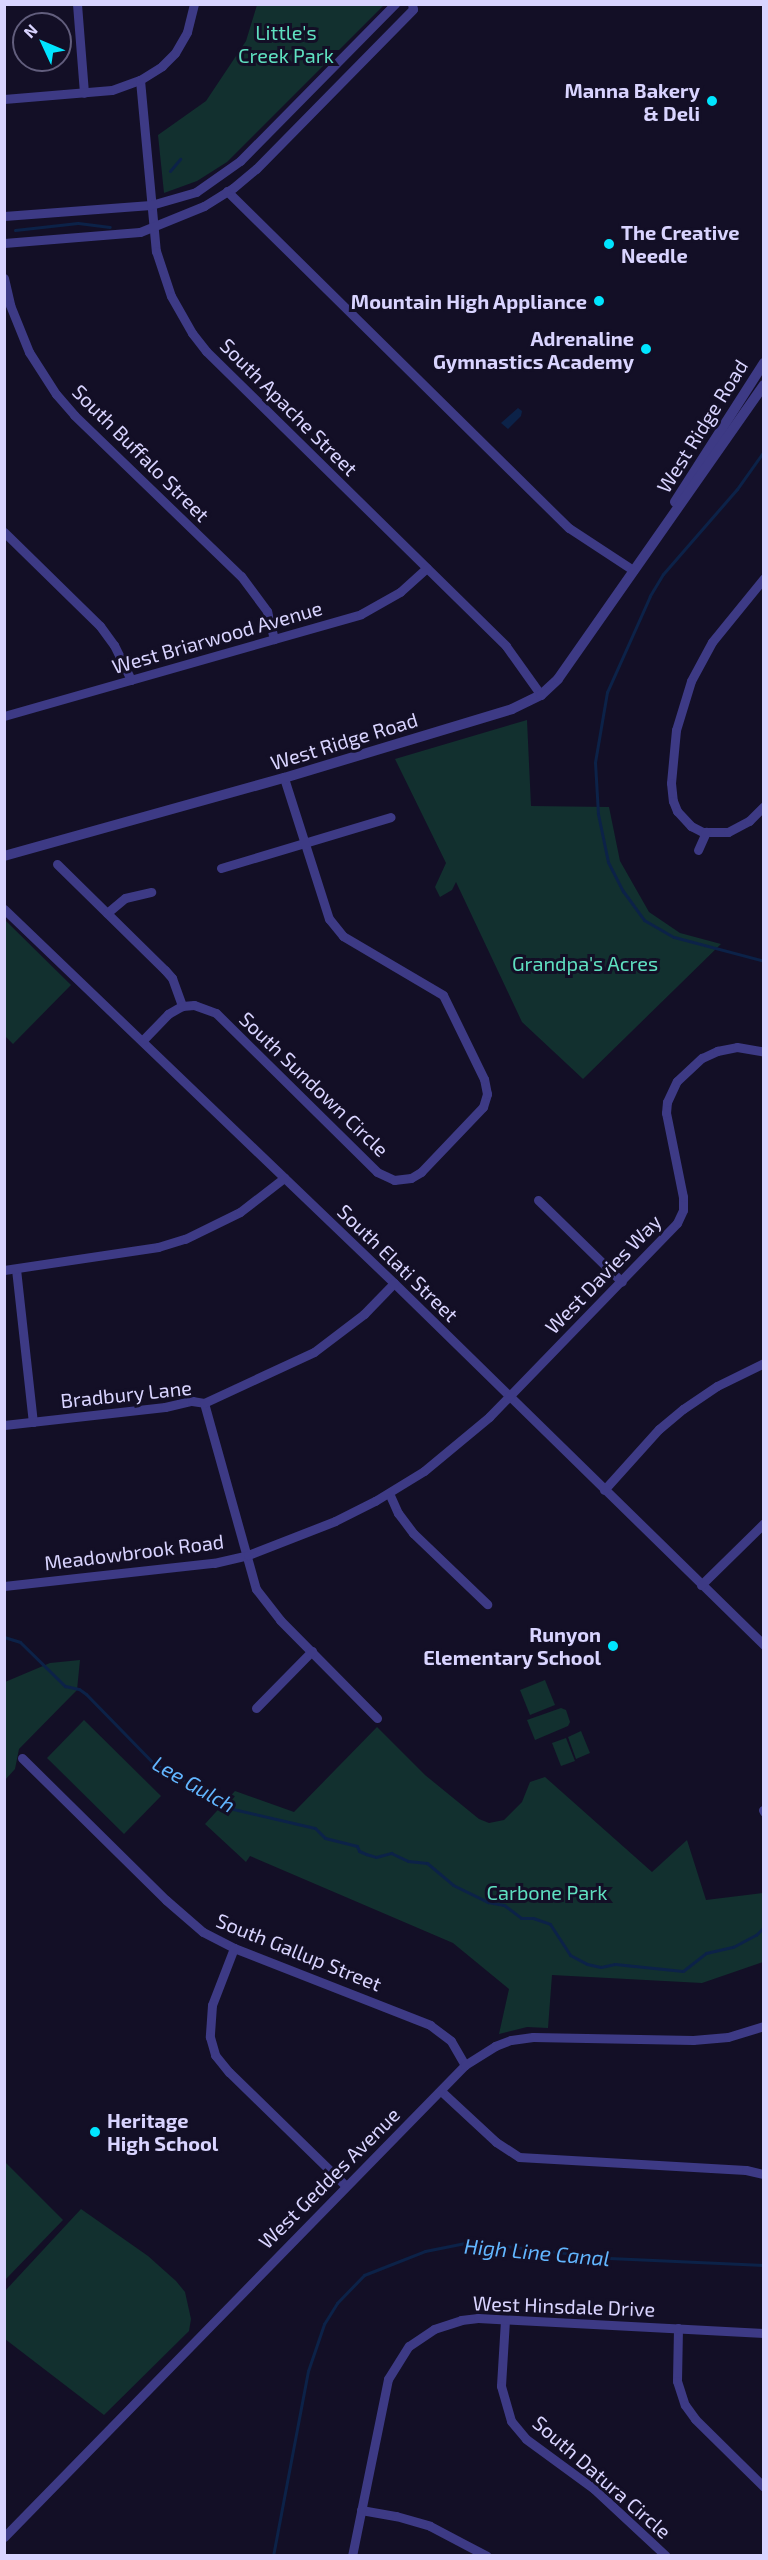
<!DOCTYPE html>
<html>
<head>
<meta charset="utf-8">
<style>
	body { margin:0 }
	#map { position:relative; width:768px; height:2560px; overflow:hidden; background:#130f26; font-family:"Exo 2",sans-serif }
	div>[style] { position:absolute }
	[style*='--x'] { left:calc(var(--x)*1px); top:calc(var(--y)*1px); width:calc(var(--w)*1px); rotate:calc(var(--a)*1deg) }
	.green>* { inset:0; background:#12302f }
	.water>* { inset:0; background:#0c2248 }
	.stream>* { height:3px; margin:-1.5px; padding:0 1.5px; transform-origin:1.5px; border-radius:1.5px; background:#0c2248 }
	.minor>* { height:9px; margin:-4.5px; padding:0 4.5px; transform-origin:4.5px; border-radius:4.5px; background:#3d3a85 }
	.tertiary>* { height:10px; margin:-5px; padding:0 5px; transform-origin:5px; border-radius:5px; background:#3d3a85 }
	.dots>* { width:16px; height:16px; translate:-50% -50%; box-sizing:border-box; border:3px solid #130f26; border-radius:50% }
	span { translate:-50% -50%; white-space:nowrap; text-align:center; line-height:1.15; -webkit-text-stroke:6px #130f26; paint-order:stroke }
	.park-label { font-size:20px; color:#5fe0c0 }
	.poi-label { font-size:20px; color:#d9d4ff; font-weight:700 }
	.right { translate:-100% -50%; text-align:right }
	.left { translate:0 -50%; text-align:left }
	.street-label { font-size:20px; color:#d9d4ff }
	.water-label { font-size:21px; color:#62b6ff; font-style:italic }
	.frame { position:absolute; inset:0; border:6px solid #d9d4ff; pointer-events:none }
	.north { position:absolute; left:12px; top:12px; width:60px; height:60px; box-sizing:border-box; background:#130f26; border:2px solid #625e7d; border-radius:50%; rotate:314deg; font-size:16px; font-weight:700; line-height:24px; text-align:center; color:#d9d4ff }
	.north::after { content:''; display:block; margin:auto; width:21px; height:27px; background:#00e5ff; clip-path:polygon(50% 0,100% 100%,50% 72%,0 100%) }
</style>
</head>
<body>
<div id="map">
	<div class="green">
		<div style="clip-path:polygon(257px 5px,384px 5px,227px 162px,197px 181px,164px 193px,158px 135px,206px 101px,246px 41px)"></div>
		<div style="clip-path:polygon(527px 720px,531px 806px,609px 807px,620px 861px,649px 912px,680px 933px,721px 944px,583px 1079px,522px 1022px,456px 882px,452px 890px,440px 897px,435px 887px,446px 863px,395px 759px)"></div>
		<div style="clip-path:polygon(5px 920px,71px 985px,13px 1044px,5px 1036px)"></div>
		<div style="clip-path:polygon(80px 1660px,77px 1690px,19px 1749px,15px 1769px,5px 1780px,5px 1682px,50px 1663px)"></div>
		<div style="clip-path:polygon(545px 1680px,555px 1705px,530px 1715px,520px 1690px)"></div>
		<div style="clip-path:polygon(561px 1708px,566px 1710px,570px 1722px,568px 1726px,535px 1740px,527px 1720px)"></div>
		<div style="clip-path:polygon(84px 1720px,161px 1796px,124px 1834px,47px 1758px)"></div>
		<div style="clip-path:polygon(377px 1727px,425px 1775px,479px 1819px,489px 1823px,504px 1820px,522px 1802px,530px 1782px,545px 1777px,652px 1872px,687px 1840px,706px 1900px,763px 1893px,763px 1962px,702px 1983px,552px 1975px,548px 2028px,527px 2027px,499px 2034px,509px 1989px,453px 1943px,250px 1856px,246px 1862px,205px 1824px,235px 1791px,294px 1812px)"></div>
		<div style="clip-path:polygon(581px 1731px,590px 1753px,576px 1759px,568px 1737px)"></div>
		<div style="clip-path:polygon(566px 1738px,575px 1761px,561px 1766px,552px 1743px)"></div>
		<div style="clip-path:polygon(5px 2162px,63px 2220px,5px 2280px,4px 2280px)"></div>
		<div style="clip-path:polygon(81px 2209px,148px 2256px,176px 2281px,185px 2292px,191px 2319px,189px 2331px,104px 2415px,5px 2339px,5px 2291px)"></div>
	</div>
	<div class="water">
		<div style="clip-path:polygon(518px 408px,522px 411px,521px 416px,508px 429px,501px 423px)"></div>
	</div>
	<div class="stream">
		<div style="--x:170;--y:171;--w:16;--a:-50"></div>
		<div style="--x:15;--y:230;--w:63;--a:-6.3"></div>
		<div style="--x:78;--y:223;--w:32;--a:7"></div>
		<div style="--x:764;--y:451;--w:47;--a:125.4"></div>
		<div style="--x:737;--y:489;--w:113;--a:131"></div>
		<div style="--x:663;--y:574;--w:26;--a:121"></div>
		<div style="--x:650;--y:596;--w:105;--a:114.1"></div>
		<div style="--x:607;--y:692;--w:71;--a:99.7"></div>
		<div style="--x:595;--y:762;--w:52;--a:86.7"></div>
		<div style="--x:598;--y:814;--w:49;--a:78.2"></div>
		<div style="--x:608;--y:862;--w:33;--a:63"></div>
		<div style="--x:623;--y:891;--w:36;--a:54"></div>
		<div style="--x:644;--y:920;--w:34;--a:30"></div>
		<div style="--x:674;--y:937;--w:93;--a:14.9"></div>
		<div style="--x:4;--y:1637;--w:17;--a:17"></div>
		<div style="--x:20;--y:1642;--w:63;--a:44.4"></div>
		<div style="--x:65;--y:1686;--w:14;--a:12"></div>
		<div style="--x:79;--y:1689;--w:9;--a:36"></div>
		<div style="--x:86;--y:1694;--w:96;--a:45.8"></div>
		<div style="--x:153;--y:1763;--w:26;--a:28"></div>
		<div style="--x:176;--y:1775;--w:32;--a:34"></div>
		<div style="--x:203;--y:1793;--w:15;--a:20"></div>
		<div style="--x:217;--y:1798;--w:16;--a:40"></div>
		<div style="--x:229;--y:1808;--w:88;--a:13.1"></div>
		<div style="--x:315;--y:1828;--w:14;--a:45"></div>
		<div style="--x:325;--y:1838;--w:33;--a:14"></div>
		<div style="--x:357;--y:1846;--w:5;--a:68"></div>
		<div style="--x:359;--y:1851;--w:8;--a:23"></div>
		<div style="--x:366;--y:1854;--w:10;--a:17"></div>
		<div style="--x:376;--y:1857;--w:16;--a:-15"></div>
		<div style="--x:391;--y:1853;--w:19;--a:25"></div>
		<div style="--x:408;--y:1861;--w:19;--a:6"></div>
		<div style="--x:427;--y:1863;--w:34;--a:40"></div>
		<div style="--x:453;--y:1885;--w:39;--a:26"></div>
		<div style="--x:488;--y:1902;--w:16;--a:11"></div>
		<div style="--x:504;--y:1905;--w:21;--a:37"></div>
		<div style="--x:521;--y:1918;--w:12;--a:0"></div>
		<div style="--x:533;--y:1918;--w:18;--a:19"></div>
		<div style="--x:550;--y:1924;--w:37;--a:57"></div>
		<div style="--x:570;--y:1955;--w:19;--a:28"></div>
		<div style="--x:587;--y:1964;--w:14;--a:12"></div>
		<div style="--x:601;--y:1967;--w:14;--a:-12"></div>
		<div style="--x:615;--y:1964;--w:68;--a:5.9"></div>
		<div style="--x:683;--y:1971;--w:29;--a:-38"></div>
		<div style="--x:706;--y:1953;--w:28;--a:-13"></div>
		<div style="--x:733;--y:1947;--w:26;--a:-28"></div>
		<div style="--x:756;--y:1935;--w:11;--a:-45"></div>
		<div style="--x:273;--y:2556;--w:188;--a:-79.3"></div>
		<div style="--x:308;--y:2371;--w:50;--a:-71.2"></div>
		<div style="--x:324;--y:2324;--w:25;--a:-58"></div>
		<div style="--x:337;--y:2303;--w:39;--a:-46"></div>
		<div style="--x:364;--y:2275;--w:66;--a:-21.5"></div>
		<div style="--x:425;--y:2251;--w:46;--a:-11.3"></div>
		<div style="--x:470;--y:2242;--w:140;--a:6.6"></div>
		<div style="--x:609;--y:2258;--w:155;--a:2.6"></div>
	</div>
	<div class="minor">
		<div style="--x:77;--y:4;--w:89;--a:85.5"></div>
		<div style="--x:140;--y:80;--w:172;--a:84.7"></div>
		<div style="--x:156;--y:251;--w:47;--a:71.6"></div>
		<div style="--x:171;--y:296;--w:43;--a:60.4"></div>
		<div style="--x:192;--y:333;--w:23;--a:52"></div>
		<div style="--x:206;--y:351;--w:421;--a:44.5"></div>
		<div style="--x:506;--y:646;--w:60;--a:54.5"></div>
		<div style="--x:4;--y:99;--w:108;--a:-4.8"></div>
		<div style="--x:112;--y:90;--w:30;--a:-20"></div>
		<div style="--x:140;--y:80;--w:26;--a:-32"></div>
		<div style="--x:162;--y:66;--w:18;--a:-45"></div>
		<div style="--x:175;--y:53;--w:24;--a:-60"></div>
		<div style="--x:187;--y:32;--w:29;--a:-76"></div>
		<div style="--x:227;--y:191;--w:480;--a:44.6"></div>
		<div style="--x:569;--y:528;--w:77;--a:33.3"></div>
		<div style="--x:4;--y:216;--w:147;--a:-4.3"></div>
		<div style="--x:151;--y:205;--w:47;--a:-16.1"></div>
		<div style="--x:196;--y:192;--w:54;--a:-35.2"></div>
		<div style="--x:240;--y:161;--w:221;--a:-45.4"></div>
		<div style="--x:4;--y:243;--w:136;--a:-4.6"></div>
		<div style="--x:140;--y:232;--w:69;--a:-22.1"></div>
		<div style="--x:204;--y:206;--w:34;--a:-32"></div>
		<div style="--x:233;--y:188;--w:30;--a:-40"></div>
		<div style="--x:256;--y:169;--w:224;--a:-45.5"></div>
		<div style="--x:413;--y:9;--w:5;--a:-101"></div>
		<div style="--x:4;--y:278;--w:28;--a:77"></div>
		<div style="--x:10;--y:305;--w:51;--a:68"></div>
		<div style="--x:29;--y:352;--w:50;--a:57.3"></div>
		<div style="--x:56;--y:394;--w:28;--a:49"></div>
		<div style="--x:74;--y:415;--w:232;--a:44"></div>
		<div style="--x:241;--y:576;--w:44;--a:53.4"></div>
		<div style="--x:267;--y:611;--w:29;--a:76"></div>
		<div style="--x:4;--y:532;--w:134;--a:44.4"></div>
		<div style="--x:100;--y:626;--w:24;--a:54"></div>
		<div style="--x:114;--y:645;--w:39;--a:64"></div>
		<div style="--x:764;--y:578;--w:82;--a:129.1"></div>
		<div style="--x:712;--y:642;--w:44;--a:118.3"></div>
		<div style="--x:691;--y:681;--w:51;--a:107"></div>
		<div style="--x:676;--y:730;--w:53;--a:95.4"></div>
		<div style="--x:671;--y:783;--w:18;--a:84"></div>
		<div style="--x:673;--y:801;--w:11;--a:68"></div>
		<div style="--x:677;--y:811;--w:21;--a:47"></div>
		<div style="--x:691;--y:826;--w:13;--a:27"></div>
		<div style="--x:703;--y:832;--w:25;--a:0"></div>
		<div style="--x:728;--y:832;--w:24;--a:-28"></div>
		<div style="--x:749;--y:821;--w:21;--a:-45"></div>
		<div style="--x:4;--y:716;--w:371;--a:-15.9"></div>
		<div style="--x:361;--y:614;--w:45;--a:-29.4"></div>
		<div style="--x:400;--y:592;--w:36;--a:-42"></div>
		<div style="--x:698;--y:850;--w:20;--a:-66"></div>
		<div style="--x:57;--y:864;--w:151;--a:44.5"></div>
		<div style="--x:165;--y:970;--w:11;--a:49"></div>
		<div style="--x:172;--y:978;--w:30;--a:70"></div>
		<div style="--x:221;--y:868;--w:177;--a:-16.7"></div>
		<div style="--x:4;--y:909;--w:540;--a:43.8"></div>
		<div style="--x:394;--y:1283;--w:518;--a:44.37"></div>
		<div style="--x:107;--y:913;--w:23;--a:-40"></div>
		<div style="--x:125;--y:898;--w:27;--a:-13"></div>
		<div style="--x:143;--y:1040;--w:36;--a:-46"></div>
		<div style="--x:168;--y:1014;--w:16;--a:-30"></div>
		<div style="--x:182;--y:1006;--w:12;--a:-5"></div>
		<div style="--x:194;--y:1005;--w:23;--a:20"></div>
		<div style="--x:216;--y:1013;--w:226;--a:44.6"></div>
		<div style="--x:377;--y:1172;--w:19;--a:25"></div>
		<div style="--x:394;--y:1180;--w:17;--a:-7"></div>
		<div style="--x:411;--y:1178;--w:12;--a:-31"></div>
		<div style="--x:421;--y:1172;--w:90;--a:-46.4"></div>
		<div style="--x:483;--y:1107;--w:14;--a:-73"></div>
		<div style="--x:487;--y:1094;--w:15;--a:-101"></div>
		<div style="--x:484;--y:1079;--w:93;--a:-116"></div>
		<div style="--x:443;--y:995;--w:116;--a:-149.5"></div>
		<div style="--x:343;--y:936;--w:22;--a:-129"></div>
		<div style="--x:329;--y:919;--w:148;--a:-107.7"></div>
		<div style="--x:538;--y:1200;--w:117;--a:44.3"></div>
		<div style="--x:16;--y:1269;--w:154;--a:83.7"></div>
		<div style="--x:4;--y:1270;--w:156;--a:-8.5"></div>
		<div style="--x:158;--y:1247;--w:28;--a:-17"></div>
		<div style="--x:185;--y:1239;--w:61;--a:-26.1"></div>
		<div style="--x:240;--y:1212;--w:56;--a:-37.7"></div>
		<div style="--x:204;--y:1403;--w:193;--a:74.4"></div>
		<div style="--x:256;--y:1589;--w:39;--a:52"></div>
		<div style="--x:280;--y:1620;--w:138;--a:45.3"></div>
		<div style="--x:4;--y:1425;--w:162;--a:-6.4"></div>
		<div style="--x:165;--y:1407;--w:28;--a:-13"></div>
		<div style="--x:192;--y:1401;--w:12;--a:9"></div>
		<div style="--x:204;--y:1403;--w:121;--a:-24.9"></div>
		<div style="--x:314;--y:1352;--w:63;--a:-37.2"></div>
		<div style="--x:364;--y:1314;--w:43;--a:-45.9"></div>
		<div style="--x:604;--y:1490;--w:82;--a:-48"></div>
		<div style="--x:659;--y:1429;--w:31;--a:-40"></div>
		<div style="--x:683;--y:1409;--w:41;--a:-34.1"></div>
		<div style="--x:717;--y:1386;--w:52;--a:-26.1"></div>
		<div style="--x:389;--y:1493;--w:22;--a:66"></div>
		<div style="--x:398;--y:1513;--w:25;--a:53"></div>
		<div style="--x:413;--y:1533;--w:103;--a:43.8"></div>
		<div style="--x:701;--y:1585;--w:88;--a:-44.5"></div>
		<div style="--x:4;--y:1586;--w:211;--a:-6.3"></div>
		<div style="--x:214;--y:1563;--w:35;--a:-13"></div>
		<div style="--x:248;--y:1555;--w:93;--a:-21.3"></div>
		<div style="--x:335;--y:1521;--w:45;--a:-26.6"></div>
		<div style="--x:375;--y:1501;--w:57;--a:-31.5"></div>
		<div style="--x:424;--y:1471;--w:85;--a:-39.7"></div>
		<div style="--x:489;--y:1417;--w:270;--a:-45.9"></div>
		<div style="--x:677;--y:1223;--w:14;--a:-65"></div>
		<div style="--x:683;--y:1210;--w:13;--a:-90"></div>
		<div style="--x:683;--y:1197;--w:86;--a:-101.4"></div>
		<div style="--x:666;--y:1113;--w:11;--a:-85"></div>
		<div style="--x:667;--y:1102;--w:23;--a:-65"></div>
		<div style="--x:677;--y:1081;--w:34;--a:-43"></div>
		<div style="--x:702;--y:1058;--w:17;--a:-25"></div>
		<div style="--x:717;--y:1051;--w:20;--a:-11"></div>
		<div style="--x:737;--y:1047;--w:27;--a:10"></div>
		<div style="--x:256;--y:1708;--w:80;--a:-45.5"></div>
		<div style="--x:22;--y:1758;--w:202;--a:44.6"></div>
		<div style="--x:166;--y:1900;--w:49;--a:40.9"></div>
		<div style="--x:203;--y:1932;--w:35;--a:27"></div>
		<div style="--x:234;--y:1948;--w:211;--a:21.4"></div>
		<div style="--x:430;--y:2025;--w:26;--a:37"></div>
		<div style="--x:451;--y:2041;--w:28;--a:60"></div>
		<div style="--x:763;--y:1810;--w:2;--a:63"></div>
		<div style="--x:234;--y:1948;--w:61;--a:111.1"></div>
		<div style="--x:212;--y:2005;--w:32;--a:94"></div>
		<div style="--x:210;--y:2037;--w:19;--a:74"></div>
		<div style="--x:215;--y:2055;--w:22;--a:51"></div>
		<div style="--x:229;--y:2072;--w:163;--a:44.3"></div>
		<div style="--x:441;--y:2091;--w:75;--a:42.8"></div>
		<div style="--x:496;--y:2142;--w:27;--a:33"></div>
		<div style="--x:519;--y:2157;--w:227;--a:3.3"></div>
		<div style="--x:746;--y:2170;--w:18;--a:13"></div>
		<div style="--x:505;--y:2320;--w:66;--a:93.5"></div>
		<div style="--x:501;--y:2386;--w:36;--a:74"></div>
		<div style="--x:511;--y:2421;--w:23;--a:50"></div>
		<div style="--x:526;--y:2439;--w:84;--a:36.3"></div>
		<div style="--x:594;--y:2489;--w:98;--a:42.9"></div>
		<div style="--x:678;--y:2328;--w:53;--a:91.1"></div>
		<div style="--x:677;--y:2381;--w:25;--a:72"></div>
		<div style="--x:685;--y:2405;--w:17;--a:54"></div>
		<div style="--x:695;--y:2419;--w:97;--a:44.6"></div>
		<div style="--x:361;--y:2510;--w:36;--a:10"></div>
		<div style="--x:396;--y:2516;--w:35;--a:16"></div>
		<div style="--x:430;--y:2526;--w:64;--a:27.8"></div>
		<div style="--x:4;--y:2537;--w:660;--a:-45.68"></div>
		<div style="--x:465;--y:2065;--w:36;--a:-32"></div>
		<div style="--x:495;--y:2046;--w:17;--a:-21"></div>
		<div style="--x:511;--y:2040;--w:22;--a:-8"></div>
		<div style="--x:533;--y:2037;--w:160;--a:1.1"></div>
		<div style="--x:693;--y:2040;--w:35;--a:-5"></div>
		<div style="--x:728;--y:2037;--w:38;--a:-17"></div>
		<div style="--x:352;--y:2556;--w:181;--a:-78.5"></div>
		<div style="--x:388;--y:2379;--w:39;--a:-58"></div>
		<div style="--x:409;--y:2346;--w:30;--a:-34"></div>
		<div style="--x:434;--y:2329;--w:28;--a:-18"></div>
		<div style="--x:461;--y:2320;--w:17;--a:-7"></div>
		<div style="--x:478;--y:2318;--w:286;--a:3"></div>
	</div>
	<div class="tertiary">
		<div style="--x:675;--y:502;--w:165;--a:-57.4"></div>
		<div style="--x:4;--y:856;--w:291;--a:-15.6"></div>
		<div style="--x:284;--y:778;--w:238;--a:-16.8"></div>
		<div style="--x:512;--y:709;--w:32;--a:-26"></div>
		<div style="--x:541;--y:695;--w:23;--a:-43"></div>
		<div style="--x:558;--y:679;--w:359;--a:-55"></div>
	</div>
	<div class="dots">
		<div style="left:712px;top:101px;background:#00e5ff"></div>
		<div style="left:609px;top:244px;background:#00e5ff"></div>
		<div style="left:599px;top:301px;background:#00e5ff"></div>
		<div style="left:646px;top:349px;background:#00e5ff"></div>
		<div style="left:613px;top:1646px;background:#00e5ff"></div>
		<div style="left:95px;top:2132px;background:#00e5ff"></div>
	</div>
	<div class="park-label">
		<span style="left:286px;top:44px">Little's<br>Creek Park</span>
		<span style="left:585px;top:963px">Grandpa's Acres</span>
		<span style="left:547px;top:1892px">Carbone Park</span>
	</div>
	<div class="poi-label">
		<span class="right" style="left:700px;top:102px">Manna Bakery<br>&amp; Deli</span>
		<span class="left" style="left:621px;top:244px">The Creative<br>Needle</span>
		<span class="right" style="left:587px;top:301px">Mountain High Appliance</span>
		<span class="right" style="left:634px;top:350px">Adrenaline<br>Gymnastics Academy</span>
		<span class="right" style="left:601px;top:1646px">Runyon<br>Elementary School</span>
		<span class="left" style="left:107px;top:2132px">Heritage<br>High School</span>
	</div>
	<div class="street-label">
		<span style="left:289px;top:407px;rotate:45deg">South Apache Street</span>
		<span style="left:702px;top:426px;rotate:-58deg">West Ridge Road</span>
		<span style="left:141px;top:453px;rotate:45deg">South Buffalo Street</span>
		<span style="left:217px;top:637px;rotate:-16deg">West Briarwood Avenue</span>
		<span style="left:344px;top:741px;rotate:-17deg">West Ridge Road</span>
		<span style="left:314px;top:1084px;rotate:44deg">South Sundown Circle</span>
		<span style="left:398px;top:1263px;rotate:44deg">South Elati Street</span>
		<span style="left:603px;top:1274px;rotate:-46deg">West Davies Way</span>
		<span style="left:126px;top:1394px;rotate:-6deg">Bradbury Lane</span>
		<span style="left:134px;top:1552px;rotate:-7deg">Meadowbrook Road</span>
		<span style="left:299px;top:1952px;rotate:22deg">South Gallup Street</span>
		<span style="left:329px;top:2178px;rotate:-45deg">West Geddes Avenue</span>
		<span style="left:564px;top:2306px;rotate:2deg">West Hinsdale Drive</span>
		<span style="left:602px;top:2477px;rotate:41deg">South Datura Circle</span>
	</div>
	<div class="water-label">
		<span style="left:194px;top:1784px;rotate:30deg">Lee Gulch</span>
		<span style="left:537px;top:2252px;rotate:5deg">High Line Canal</span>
	</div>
	<div class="frame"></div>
	<div class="north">N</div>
</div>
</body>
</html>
